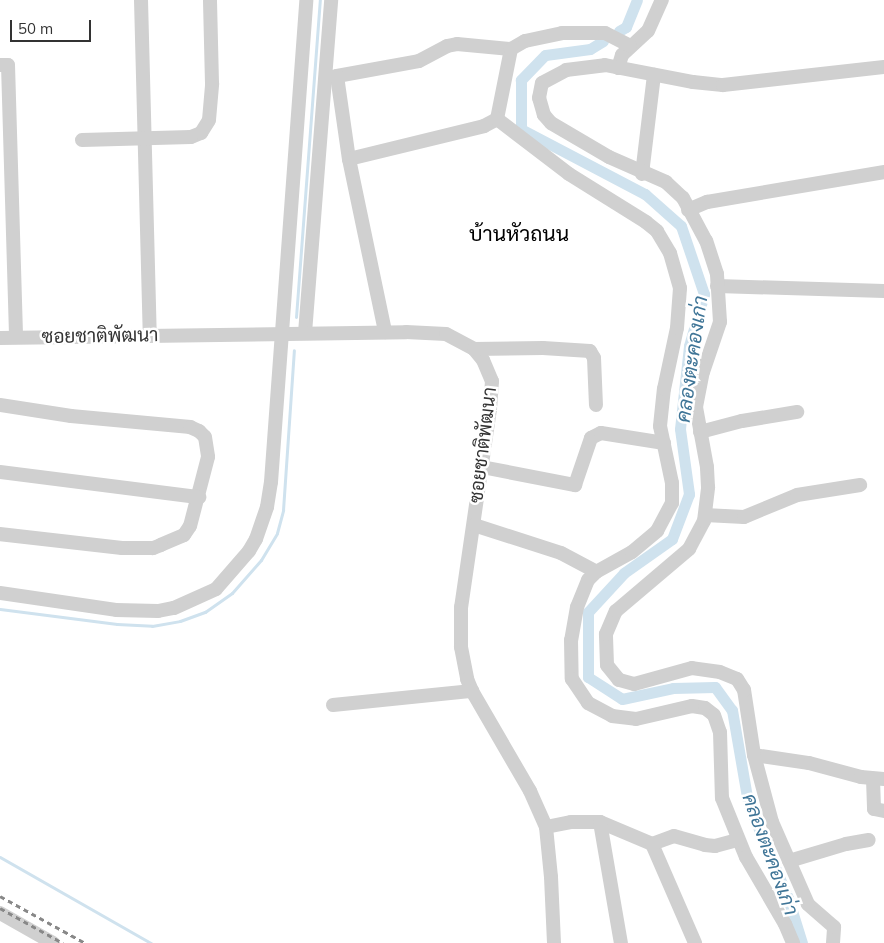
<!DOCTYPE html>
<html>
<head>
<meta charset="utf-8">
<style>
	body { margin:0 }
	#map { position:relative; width:884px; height:943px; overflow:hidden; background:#fff; font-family:Mulish,Sarabun,sans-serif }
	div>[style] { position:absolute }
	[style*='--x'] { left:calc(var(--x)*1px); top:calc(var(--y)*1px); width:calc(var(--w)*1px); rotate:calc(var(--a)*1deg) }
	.stream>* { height:3px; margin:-1.5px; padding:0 1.5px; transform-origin:1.5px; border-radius:1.5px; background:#cfe2ee }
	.canal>* { height:11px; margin:-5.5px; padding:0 5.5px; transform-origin:5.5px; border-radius:5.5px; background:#cfe2ee }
	.minor>* { height:14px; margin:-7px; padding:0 7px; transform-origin:7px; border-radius:7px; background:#d0d0d0 }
	.rail>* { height:3px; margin-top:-1.5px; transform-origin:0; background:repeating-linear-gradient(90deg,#888 0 5px,transparent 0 9px) }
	span { translate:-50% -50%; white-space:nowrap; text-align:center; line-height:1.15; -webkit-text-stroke:5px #fff; paint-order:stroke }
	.street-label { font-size:19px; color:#333 }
	.water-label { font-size:20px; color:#3f7597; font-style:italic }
	.quarter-label { font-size:21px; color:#000 }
	.scale { position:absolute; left:10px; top:20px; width:81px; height:22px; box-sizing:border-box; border:2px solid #333; border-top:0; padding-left:6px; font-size:15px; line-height:18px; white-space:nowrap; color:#333; -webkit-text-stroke:4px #fff; paint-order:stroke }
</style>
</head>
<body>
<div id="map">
	<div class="stream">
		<div style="--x:296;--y:317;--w:318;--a:-85.7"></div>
		<div style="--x:0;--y:609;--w:118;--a:7.3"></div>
		<div style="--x:117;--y:624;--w:35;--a:3"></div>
		<div style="--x:152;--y:626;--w:28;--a:-10"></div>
		<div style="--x:180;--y:621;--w:27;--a:-20"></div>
		<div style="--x:205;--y:612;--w:33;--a:-35"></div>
		<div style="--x:232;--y:593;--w:44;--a:-48.7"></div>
		<div style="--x:261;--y:560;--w:31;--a:-59"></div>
		<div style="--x:277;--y:533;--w:24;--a:-75"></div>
		<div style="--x:283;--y:510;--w:160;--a:-86.1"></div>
		<div style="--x:0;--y:857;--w:174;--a:29.7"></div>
	</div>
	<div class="canal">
		<div style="--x:619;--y:31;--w:8;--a:-30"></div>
		<div style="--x:626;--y:27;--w:29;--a:-68"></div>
		<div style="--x:603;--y:41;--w:15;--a:148"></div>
		<div style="--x:590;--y:49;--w:45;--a:172.4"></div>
		<div style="--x:545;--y:55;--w:35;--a:134"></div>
		<div style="--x:521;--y:80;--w:49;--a:90"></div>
		<div style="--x:521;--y:129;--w:140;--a:27.7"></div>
		<div style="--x:645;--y:194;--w:48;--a:41.6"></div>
		<div style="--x:681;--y:226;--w:72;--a:71.3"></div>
		<div style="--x:704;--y:294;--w:54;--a:106.1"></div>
		<div style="--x:689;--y:346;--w:83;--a:96.2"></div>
		<div style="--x:680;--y:429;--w:66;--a:82.1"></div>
		<div style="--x:689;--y:494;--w:48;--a:110.7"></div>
		<div style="--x:672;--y:539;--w:59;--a:144.7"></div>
		<div style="--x:624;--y:573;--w:53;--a:132.7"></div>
		<div style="--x:588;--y:612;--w:65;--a:90"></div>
		<div style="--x:588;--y:677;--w:40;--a:32.9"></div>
		<div style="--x:622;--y:699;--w:52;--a:-12.2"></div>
		<div style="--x:673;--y:688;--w:42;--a:-1.4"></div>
		<div style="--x:715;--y:687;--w:29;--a:54"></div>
		<div style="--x:732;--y:710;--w:94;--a:80.2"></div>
		<div style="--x:748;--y:803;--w:103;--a:67.2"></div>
		<div style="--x:788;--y:898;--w:47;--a:72.7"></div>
	</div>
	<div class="minor">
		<div style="--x:141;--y:0;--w:334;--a:88.5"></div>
		<div style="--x:0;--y:65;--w:8;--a:0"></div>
		<div style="--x:8;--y:65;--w:272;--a:88.3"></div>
		<div style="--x:618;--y:68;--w:14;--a:-73"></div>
		<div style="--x:622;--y:55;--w:35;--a:-43"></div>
		<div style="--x:648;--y:31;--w:34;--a:-66"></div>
		<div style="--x:337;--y:76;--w:83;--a:-10.4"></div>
		<div style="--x:419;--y:61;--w:32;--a:-28"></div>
		<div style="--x:447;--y:46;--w:10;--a:-11"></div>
		<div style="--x:457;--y:44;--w:54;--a:5.3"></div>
		<div style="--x:327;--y:78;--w:10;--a:-11"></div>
		<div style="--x:337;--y:76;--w:84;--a:81.8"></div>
		<div style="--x:349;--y:159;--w:177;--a:78.2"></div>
		<div style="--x:82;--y:140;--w:109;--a:-1.6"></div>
		<div style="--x:191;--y:137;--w:11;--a:-22"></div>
		<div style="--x:201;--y:133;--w:15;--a:-58"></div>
		<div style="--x:209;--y:120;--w:37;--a:-85"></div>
		<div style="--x:212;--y:83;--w:83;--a:-91.4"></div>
		<div style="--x:349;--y:159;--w:139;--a:-13.7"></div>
		<div style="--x:484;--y:126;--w:15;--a:-28"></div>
		<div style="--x:497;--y:119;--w:71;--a:-78.7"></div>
		<div style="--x:511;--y:49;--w:16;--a:-30"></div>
		<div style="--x:525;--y:41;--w:38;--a:-12"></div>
		<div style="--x:562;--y:33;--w:43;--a:0"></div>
		<div style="--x:605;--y:33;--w:28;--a:27"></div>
		<div style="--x:642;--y:174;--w:100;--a:-83.1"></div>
		<div style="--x:688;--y:210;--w:21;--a:-23"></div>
		<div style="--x:707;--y:202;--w:180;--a:-9.6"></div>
		<div style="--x:717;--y:286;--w:167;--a:1.7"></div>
		<div style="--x:305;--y:333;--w:334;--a:-85.5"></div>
		<div style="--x:0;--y:338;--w:406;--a:-0.8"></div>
		<div style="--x:406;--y:332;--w:40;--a:2.9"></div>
		<div style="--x:446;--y:334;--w:32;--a:28"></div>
		<div style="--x:474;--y:349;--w:14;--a:51"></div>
		<div style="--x:483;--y:360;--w:23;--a:67"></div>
		<div style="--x:492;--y:381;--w:28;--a:94"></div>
		<div style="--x:490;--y:409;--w:200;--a:98.3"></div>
		<div style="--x:461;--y:607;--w:40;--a:90"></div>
		<div style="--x:461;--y:647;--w:33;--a:79"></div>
		<div style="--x:467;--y:679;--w:13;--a:67"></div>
		<div style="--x:472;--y:691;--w:116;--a:59.9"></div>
		<div style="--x:530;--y:791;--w:39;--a:66"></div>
		<div style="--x:546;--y:827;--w:50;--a:84.3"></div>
		<div style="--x:551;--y:877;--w:66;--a:87.4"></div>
		<div style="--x:474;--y:349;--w:69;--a:-0.8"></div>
		<div style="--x:543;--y:348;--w:47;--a:3.7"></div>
		<div style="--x:590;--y:351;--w:8;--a:60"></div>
		<div style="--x:594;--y:358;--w:47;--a:87.6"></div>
		<div style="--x:0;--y:405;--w:72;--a:8.8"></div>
		<div style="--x:71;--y:416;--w:120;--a:5.3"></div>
		<div style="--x:190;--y:427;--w:10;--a:24"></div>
		<div style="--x:199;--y:431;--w:8;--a:45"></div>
		<div style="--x:205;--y:437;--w:20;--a:81"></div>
		<div style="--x:208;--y:457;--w:71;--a:104.6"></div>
		<div style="--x:190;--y:526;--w:11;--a:124"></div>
		<div style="--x:184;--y:535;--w:25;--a:157"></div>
		<div style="--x:161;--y:545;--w:9;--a:159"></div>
		<div style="--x:153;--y:548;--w:31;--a:180"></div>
		<div style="--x:122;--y:548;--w:123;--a:-173.5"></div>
		<div style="--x:700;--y:432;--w:43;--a:-14.7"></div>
		<div style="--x:742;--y:421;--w:56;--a:-9.3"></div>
		<div style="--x:482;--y:467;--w:95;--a:11"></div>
		<div style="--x:575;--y:485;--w:50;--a:-71.2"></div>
		<div style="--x:591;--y:438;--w:11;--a:-27"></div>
		<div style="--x:601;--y:433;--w:64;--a:9"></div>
		<div style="--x:0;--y:472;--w:201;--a:7.2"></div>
		<div style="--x:705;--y:515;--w:39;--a:3"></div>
		<div style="--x:744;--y:517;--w:57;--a:-22.5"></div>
		<div style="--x:797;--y:495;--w:64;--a:-9"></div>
		<div style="--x:474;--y:525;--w:91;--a:17.8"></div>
		<div style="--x:561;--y:553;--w:40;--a:28"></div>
		<div style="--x:596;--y:572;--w:41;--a:-29.1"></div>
		<div style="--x:632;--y:552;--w:33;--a:-40"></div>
		<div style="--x:657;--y:531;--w:32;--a:-62"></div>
		<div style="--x:672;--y:503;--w:20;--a:-90"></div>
		<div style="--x:672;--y:483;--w:58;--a:-101.9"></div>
		<div style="--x:660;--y:426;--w:37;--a:-84"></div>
		<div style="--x:664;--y:389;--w:62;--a:-78"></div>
		<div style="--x:677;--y:328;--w:40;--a:-85.7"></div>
		<div style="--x:680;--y:288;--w:36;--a:-106"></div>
		<div style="--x:670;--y:253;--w:26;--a:-121"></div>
		<div style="--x:657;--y:231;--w:14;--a:-141"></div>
		<div style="--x:646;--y:222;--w:91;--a:-148.1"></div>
		<div style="--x:569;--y:174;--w:91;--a:-142.6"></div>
		<div style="--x:596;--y:572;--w:11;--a:135"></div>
		<div style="--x:588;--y:580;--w:29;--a:112"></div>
		<div style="--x:577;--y:607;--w:34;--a:100"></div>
		<div style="--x:571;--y:640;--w:39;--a:89"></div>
		<div style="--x:572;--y:679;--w:29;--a:56"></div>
		<div style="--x:588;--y:703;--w:27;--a:28"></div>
		<div style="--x:612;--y:716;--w:24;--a:7"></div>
		<div style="--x:636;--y:719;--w:57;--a:-13.1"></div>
		<div style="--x:692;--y:706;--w:13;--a:9"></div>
		<div style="--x:705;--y:708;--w:11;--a:38"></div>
		<div style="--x:714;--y:715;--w:18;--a:71"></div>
		<div style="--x:720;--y:732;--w:66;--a:88.3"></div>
		<div style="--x:722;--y:798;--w:64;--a:67.9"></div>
		<div style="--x:746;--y:857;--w:78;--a:59.8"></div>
		<div style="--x:785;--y:924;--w:21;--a:67"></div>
		<div style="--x:0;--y:593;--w:117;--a:8.3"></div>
		<div style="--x:116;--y:610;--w:42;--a:1.4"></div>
		<div style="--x:158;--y:611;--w:16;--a:-11"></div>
		<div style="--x:174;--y:608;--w:46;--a:-24.3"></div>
		<div style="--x:216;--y:589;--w:50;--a:-49"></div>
		<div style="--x:249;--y:551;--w:14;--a:-60"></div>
		<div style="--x:256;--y:539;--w:34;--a:-71"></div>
		<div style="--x:267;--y:507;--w:25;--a:-81"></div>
		<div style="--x:271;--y:482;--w:483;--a:-85.8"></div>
		<div style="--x:333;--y:705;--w:140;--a:-5.8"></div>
		<div style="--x:754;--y:755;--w:56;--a:8.3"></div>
		<div style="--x:809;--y:763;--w:54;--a:15.1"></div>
		<div style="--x:861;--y:777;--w:23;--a:5"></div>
		<div style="--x:873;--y:779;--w:30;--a:88"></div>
		<div style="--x:874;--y:809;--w:10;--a:11"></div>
		<div style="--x:600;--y:822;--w:56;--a:22.9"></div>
		<div style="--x:652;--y:844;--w:108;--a:66.5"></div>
		<div style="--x:546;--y:827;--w:25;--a:-11"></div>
		<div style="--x:571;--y:822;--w:29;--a:0"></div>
		<div style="--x:600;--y:822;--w:123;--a:80.2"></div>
		<div style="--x:652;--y:844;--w:23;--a:-20"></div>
		<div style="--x:674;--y:836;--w:32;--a:16"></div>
		<div style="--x:705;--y:845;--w:10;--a:6"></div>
		<div style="--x:715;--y:846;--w:24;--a:-15"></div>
		<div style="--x:789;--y:861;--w:59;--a:-16.6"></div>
		<div style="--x:846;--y:844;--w:23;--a:-10"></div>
		<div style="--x:0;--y:913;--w:61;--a:29.5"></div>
		<div style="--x:833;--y:943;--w:16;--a:-86"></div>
		<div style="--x:834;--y:927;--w:35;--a:-139"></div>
		<div style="--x:808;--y:904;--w:90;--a:-113.7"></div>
		<div style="--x:772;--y:822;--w:69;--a:-105"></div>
		<div style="--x:754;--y:755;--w:66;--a:-98.7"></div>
		<div style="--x:744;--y:690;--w:13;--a:-122"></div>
		<div style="--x:737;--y:679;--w:18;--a:-158"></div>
		<div style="--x:720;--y:672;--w:28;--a:-172"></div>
		<div style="--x:692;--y:668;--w:60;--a:164.6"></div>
		<div style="--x:634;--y:684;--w:16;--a:-165"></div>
		<div style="--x:619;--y:680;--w:19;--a:-129"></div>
		<div style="--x:607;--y:665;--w:31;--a:-92"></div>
		<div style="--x:606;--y:634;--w:25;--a:-67"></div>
		<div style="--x:616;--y:611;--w:96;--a:-40.3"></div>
		<div style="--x:689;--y:549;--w:32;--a:-62"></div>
		<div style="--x:704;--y:521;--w:34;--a:-83"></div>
		<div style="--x:708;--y:487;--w:20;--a:-93"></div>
		<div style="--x:707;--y:467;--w:61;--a:-100.4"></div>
		<div style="--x:696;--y:407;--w:36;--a:-79"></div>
		<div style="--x:703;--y:372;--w:53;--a:-71.2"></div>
		<div style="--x:720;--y:322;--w:48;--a:-93.6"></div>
		<div style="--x:717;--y:274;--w:35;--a:-108"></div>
		<div style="--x:706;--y:241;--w:49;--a:-118.1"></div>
		<div style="--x:683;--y:198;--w:23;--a:-137"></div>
		<div style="--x:666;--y:182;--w:62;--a:-156.3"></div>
		<div style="--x:609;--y:157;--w:67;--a:-149.6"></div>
		<div style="--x:551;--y:123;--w:11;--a:-131"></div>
		<div style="--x:544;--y:115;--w:18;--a:-106"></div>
		<div style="--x:539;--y:98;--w:15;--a:-79"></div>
		<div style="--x:542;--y:83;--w:27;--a:-28"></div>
		<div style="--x:566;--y:70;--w:39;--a:-7"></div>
		<div style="--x:605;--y:65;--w:90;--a:10.9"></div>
		<div style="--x:693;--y:82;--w:30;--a:6"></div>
		<div style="--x:723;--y:85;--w:162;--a:-6.4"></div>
	</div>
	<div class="rail">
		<div style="--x:0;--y:896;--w:97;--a:28.9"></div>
		<div style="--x:0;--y:908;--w:72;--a:29.1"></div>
	</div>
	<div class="street-label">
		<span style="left:100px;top:336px;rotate:-1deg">ซอยชาติพัฒนา</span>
		<span style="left:483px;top:445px;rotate:-83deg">ซอยชาติพัฒนา</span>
	</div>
	<div class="water-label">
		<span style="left:691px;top:359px;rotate:-82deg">คลองตะคองเก่า</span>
		<span style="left:771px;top:854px;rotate:70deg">คลองตะคองเก่า</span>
	</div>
	<div class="quarter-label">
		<span style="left:519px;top:233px">บ้านหัวถนน</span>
	</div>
	<div class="scale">50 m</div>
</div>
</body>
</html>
